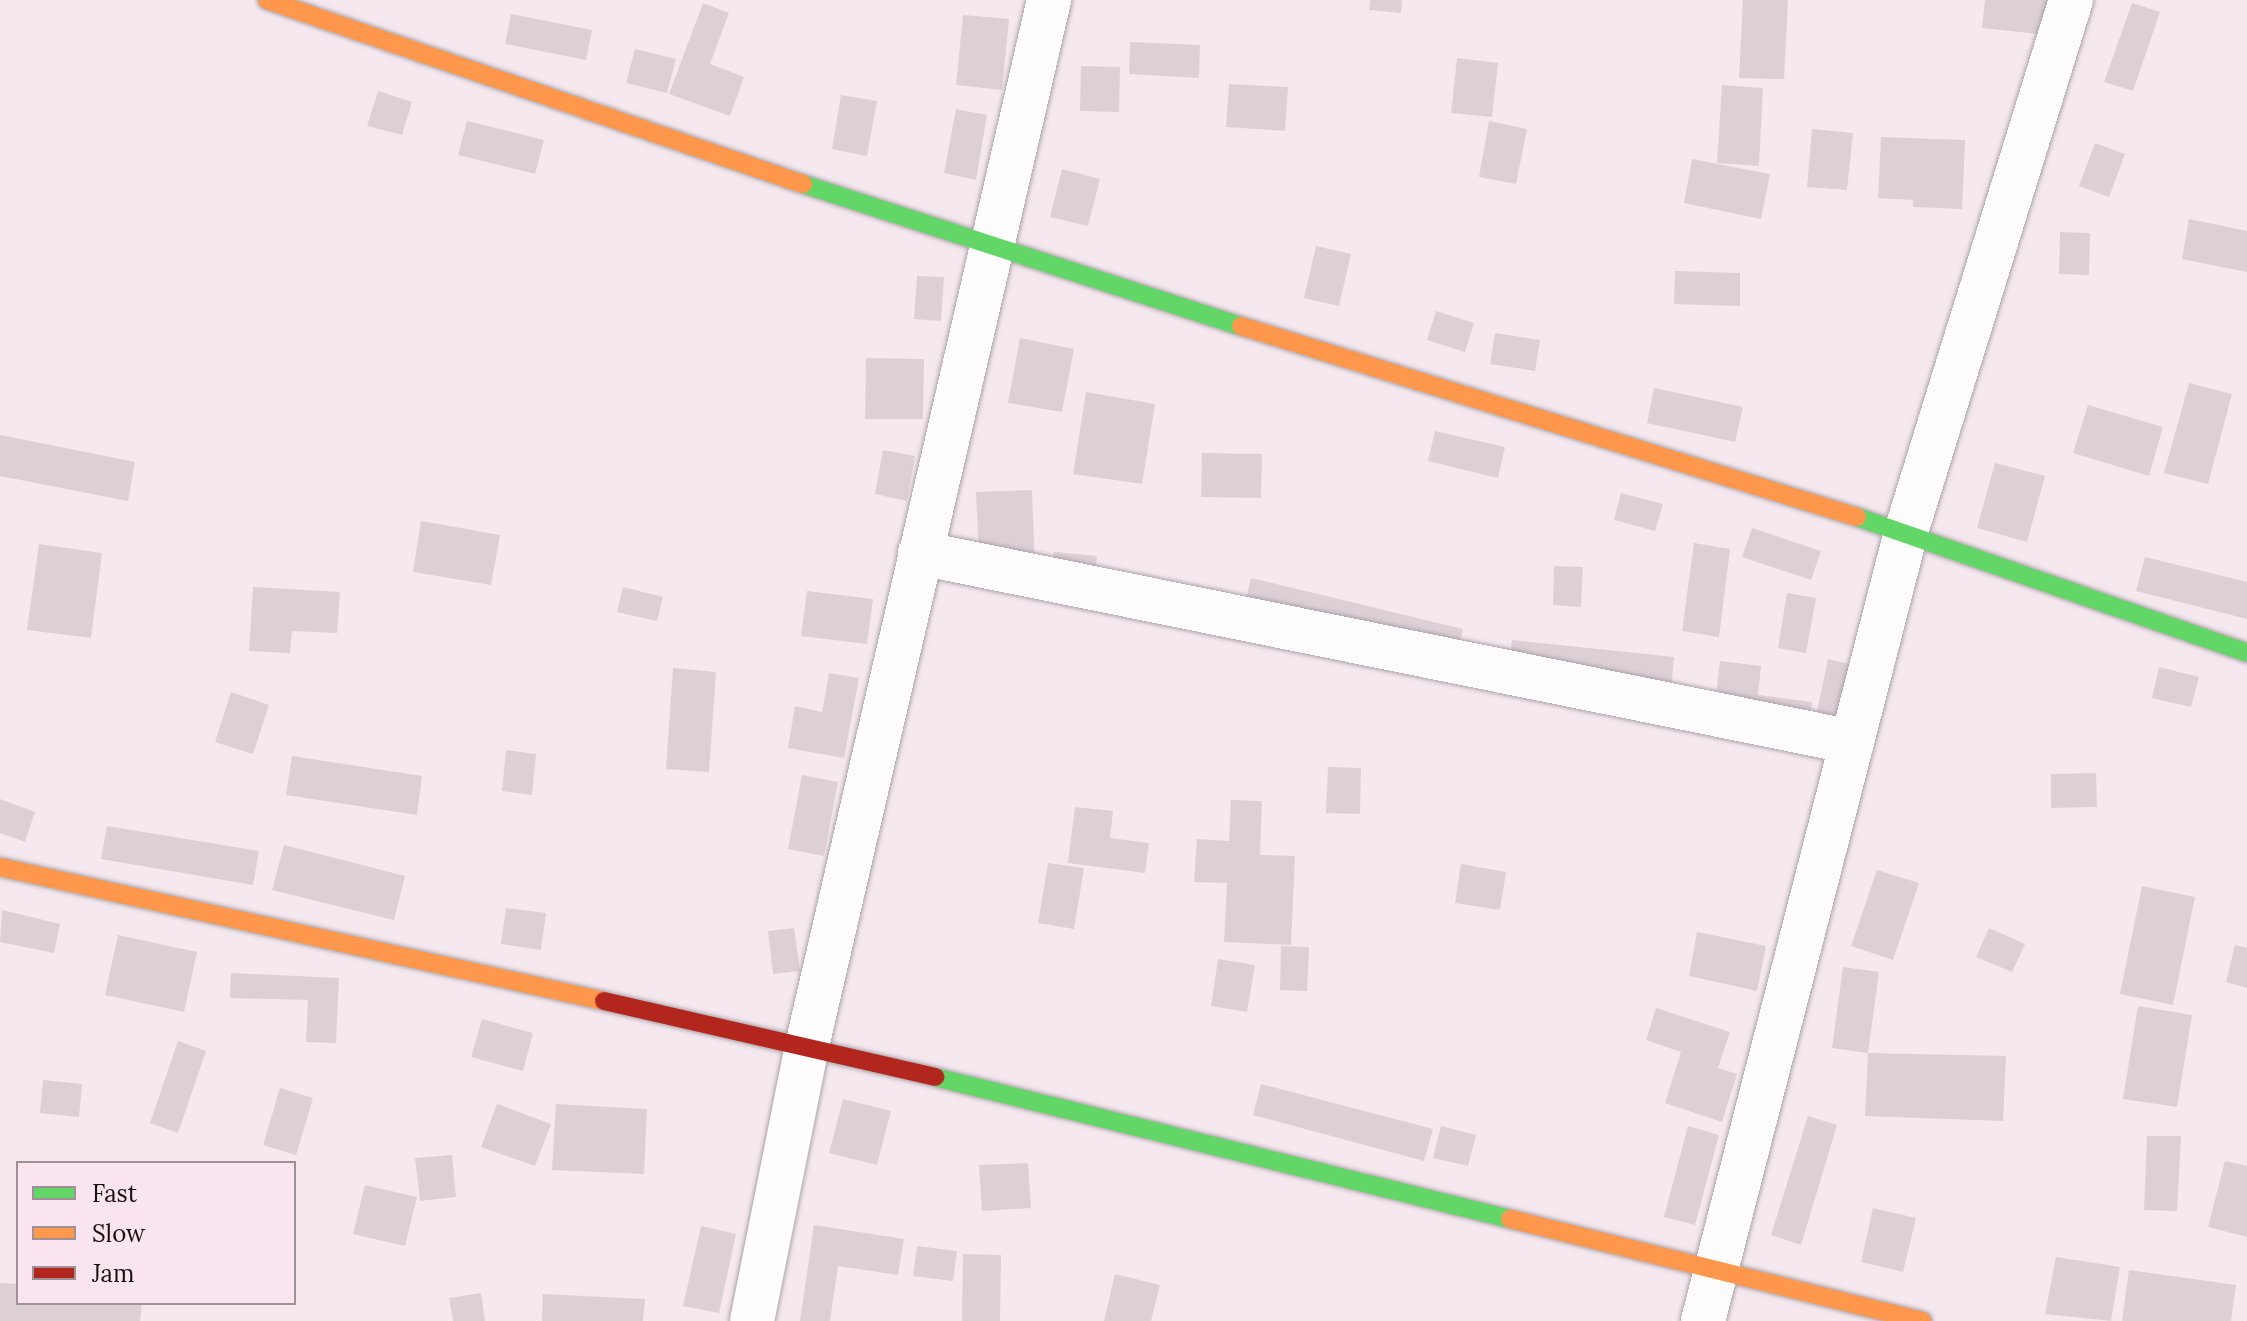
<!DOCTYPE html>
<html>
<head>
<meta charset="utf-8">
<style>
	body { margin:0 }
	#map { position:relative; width:2247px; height:1321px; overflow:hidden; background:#f5e9ef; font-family:Lora,serif }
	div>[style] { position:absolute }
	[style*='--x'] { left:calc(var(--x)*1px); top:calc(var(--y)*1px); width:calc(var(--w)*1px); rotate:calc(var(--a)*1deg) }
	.building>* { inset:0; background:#ddcfd6 }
	.roads { filter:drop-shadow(0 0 2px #aca3a8) drop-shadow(0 0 2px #aca3a8) }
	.street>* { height:44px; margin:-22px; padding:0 22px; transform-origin:22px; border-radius:22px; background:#fefcfd }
	.fast>* { height:18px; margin:-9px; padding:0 9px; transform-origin:9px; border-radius:9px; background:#63d668 }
	.slow>* { height:18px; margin:-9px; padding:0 9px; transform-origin:9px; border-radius:9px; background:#ff974d }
	.jam>* { height:18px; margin:-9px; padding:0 9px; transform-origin:9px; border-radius:9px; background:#b3261e }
	span { translate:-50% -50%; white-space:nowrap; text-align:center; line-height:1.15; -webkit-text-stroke:6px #fae4f0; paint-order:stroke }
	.legend { position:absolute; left:16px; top:1161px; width:280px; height:144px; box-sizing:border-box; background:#fae4f0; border:2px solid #a09098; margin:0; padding:10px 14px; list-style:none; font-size:24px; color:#191215 }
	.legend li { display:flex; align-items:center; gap:16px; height:40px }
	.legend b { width:40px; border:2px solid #a09098 }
</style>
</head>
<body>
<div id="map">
	<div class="building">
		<div style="clip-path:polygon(1370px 0,1402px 0,1401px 13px,1369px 10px)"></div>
		<div style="clip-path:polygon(1743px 0,1788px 0,1784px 79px,1739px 78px)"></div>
		<div style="clip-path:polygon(1985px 0,2051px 0,2047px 35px,1982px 28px)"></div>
		<div style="clip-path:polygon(703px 3px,729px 13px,710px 64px,744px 77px,730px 116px,669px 94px)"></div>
		<div style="clip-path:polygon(2132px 3px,2160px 12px,2133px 91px,2104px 82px)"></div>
		<div style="clip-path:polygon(511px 14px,592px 30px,586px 60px,505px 44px)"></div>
		<div style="clip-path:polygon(963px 15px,1009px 19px,1002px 90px,956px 85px)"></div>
		<div style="clip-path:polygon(1130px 42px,1200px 45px,1199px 78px,1129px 74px)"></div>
		<div style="clip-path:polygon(635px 49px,676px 59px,667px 93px,626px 83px)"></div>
		<div style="clip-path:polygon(1457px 58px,1498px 63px,1492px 117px,1451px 113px)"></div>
		<div style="clip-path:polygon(1081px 66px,1120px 67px,1119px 112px,1080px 111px)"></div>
		<div style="clip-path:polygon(1229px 84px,1288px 87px,1285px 131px,1226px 127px)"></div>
		<div style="clip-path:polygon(1722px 85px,1763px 88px,1759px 166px,1717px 163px)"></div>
		<div style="clip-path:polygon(378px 91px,412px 102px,402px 135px,367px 126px)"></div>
		<div style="clip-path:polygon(841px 95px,877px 101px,867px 156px,832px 149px)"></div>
		<div style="clip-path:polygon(956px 109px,987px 115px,976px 180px,944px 173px)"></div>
		<div style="clip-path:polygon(467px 121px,544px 140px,535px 174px,458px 155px)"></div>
		<div style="clip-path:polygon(1489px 121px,1527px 129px,1516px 184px,1479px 177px)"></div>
		<div style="clip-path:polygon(1812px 129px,1853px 133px,1847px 190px,1807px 187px)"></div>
		<div style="clip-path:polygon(1881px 137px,1965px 140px,1962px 209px,1913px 207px,1913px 200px,1878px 198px)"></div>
		<div style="clip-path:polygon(2095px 143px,2125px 154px,2109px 197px,2079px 186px)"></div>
		<div style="clip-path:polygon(1692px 159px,1770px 174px,1761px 219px,1684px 203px)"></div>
		<div style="clip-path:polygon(1062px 169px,1100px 179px,1088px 226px,1050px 217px)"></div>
		<div style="clip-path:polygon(2189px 219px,2247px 231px,2247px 272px,2182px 259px)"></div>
		<div style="clip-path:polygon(2060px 232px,2090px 233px,2089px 275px,2059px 274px)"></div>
		<div style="clip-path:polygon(1316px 246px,1351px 254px,1339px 306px,1304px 298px)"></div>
		<div style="clip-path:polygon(1675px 271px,1740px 273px,1740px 306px,1674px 304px)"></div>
		<div style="clip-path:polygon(917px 276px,944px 277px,941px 321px,914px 319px)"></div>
		<div style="clip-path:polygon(1436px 311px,1474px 323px,1465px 352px,1427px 340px)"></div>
		<div style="clip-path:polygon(1495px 333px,1540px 340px,1535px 371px,1490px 364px)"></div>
		<div style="clip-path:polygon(1020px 338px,1074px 349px,1062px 412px,1008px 403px)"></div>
		<div style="clip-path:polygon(866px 358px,924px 359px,923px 419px,865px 419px)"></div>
		<div style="clip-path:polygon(2189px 383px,2232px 394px,2208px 484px,2164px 473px)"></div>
		<div style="clip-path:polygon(1654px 388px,1743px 407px,1735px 442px,1647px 423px)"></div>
		<div style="clip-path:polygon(1086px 392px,1155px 404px,1142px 484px,1073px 474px)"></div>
		<div style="clip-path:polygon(2088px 405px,2163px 427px,2149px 476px,2073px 453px)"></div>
		<div style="clip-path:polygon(1435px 431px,1505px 447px,1498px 478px,1428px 461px)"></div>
		<div style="clip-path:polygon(0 435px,135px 462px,128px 501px,0 476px)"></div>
		<div style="clip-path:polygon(883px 450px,915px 456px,907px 501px,875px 494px)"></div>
		<div style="clip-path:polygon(1202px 453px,1262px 454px,1261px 498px,1201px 497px)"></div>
		<div style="clip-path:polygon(1995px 463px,2045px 476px,2027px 542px,1977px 528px)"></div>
		<div style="clip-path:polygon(1032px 490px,1035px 572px,980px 575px,976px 492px)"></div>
		<div style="clip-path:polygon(1621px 493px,1663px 504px,1655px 531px,1614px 520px)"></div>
		<div style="clip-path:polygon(421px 521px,500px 535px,491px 585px,413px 572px)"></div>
		<div style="clip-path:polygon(1752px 528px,1821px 551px,1811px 580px,1742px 557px)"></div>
		<div style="clip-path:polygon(1694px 543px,1730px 549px,1719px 637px,1682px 631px)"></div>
		<div style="clip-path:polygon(39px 544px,102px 553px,91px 638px,27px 630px)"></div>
		<div style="clip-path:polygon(1054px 552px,1097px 556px,1093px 592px,1049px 588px)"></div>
		<div style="clip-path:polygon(2145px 557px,2247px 582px,2247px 619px,2136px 591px)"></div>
		<div style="clip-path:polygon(1554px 566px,1583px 567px,1581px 607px,1553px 605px)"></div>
		<div style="clip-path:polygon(1251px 578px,1463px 629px,1455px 663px,1243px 612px)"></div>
		<div style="clip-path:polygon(253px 587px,340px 592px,337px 633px,292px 631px,290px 653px,249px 651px)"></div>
		<div style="clip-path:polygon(623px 587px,663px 597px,657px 621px,617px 612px)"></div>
		<div style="clip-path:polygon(807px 591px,873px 599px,867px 644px,801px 636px)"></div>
		<div style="clip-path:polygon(1787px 593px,1816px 598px,1806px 653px,1778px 648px)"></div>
		<div style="clip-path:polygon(1512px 640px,1674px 657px,1671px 691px,1508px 674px)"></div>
		<div style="clip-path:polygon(1828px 659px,1854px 665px,1840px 736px,1813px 731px)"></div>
		<div style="clip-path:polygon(1720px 661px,1761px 666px,1758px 695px,1812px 702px,1809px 731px,1713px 719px)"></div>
		<div style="clip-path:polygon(2159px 667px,2199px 677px,2191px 707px,2152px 698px)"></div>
		<div style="clip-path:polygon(673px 668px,716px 672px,709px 772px,666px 769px)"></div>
		<div style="clip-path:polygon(829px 673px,859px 678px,844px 758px,788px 748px,795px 706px,822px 712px)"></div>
		<div style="clip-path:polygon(231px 692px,269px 705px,253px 754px,215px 742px)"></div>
		<div style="clip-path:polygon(506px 750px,536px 754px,532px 795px,502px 791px)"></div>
		<div style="clip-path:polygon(292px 756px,422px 776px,417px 815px,286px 795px)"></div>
		<div style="clip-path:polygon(1328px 767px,1361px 768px,1360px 814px,1326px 813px)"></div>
		<div style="clip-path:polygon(2096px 773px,2097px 807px,2051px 808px,2051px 774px)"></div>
		<div style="clip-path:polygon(802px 775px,838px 782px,824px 856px,788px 849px)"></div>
		<div style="clip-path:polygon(0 799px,35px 812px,25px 842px,0 833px)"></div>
		<div style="clip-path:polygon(1231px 800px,1262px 801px,1260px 855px,1295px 856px,1291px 945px,1224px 942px,1227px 883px,1194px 882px,1197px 839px,1229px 841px)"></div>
		<div style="clip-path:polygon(1075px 807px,1113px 811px,1110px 838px,1149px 843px,1145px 873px,1068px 863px)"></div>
		<div style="clip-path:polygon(107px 826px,259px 851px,253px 885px,101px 859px)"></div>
		<div style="clip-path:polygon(284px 845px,405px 876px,394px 920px,272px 890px)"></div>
		<div style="clip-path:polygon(1048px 863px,1084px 868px,1074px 929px,1038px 923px)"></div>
		<div style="clip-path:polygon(1461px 864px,1506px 872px,1500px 910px,1455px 903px)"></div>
		<div style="clip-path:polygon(1877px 870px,1919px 883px,1893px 960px,1851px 946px)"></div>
		<div style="clip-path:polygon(2142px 886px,2195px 897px,2173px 1005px,2120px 994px)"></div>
		<div style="clip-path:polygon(506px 908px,546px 913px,541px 950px,501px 944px)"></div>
		<div style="clip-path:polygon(2px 910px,60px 924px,54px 953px,0 942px)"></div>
		<div style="clip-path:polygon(794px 928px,800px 971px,773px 974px,768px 931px)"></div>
		<div style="clip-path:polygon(1989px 928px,2025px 944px,2012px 972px,1976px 957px)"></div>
		<div style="clip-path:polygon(1697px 932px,1766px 946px,1757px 991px,1689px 976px)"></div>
		<div style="clip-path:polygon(118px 935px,197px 952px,184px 1012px,105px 995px)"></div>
		<div style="clip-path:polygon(2235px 945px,2247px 948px,2247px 988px,2226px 982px)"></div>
		<div style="clip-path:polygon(1281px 946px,1309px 947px,1307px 991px,1280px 990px)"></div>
		<div style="clip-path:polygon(1218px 959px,1255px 965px,1247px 1012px,1211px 1006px)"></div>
		<div style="clip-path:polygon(1843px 967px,1879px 972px,1868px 1053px,1832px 1048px)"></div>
		<div style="clip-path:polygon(231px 973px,339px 978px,336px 1043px,306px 1042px,308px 1000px,230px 998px)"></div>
		<div style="clip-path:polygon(2138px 1006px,2192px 1015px,2177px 1107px,2123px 1099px)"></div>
		<div style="clip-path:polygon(1656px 1008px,1730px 1032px,1718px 1068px,1737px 1074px,1722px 1122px,1665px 1103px,1681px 1052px,1646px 1040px)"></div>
		<div style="clip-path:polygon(482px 1019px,533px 1033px,523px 1071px,471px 1057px)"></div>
		<div style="clip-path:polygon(178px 1041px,206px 1051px,178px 1133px,150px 1123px)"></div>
		<div style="clip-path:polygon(1868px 1053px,2006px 1056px,2003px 1121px,1865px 1116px)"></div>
		<div style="clip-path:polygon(43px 1080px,82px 1084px,79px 1117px,40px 1113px)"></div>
		<div style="clip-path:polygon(1261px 1084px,1433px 1129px,1424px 1161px,1253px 1115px)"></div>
		<div style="clip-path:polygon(280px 1088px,313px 1098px,296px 1155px,263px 1145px)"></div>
		<div style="clip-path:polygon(843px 1099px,891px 1111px,877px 1165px,829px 1153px)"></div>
		<div style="clip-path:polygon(497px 1104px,551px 1124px,535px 1166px,481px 1147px)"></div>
		<div style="clip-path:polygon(556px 1104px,647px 1109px,644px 1174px,552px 1170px)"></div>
		<div style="clip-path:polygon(1808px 1116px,1837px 1125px,1801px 1245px,1771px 1235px)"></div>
		<div style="clip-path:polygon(1441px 1126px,1476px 1135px,1468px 1166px,1433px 1158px)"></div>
		<div style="clip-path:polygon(1688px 1126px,1719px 1135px,1695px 1225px,1664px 1217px)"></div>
		<div style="clip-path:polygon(2147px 1136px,2181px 1136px,2177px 1211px,2144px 1210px)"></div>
		<div style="clip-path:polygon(452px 1155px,456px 1197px,420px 1201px,415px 1158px)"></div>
		<div style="clip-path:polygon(2225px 1161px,2247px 1166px,2247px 1237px,2208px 1227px)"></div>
		<div style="clip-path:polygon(1028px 1163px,1031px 1208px,982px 1211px,979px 1165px)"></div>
		<div style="clip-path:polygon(365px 1185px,417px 1197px,405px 1246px,353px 1234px)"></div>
		<div style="clip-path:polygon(1873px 1208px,1916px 1218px,1903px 1272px,1861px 1262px)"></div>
		<div style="clip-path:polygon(814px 1225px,904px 1239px,898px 1275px,838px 1266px,830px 1321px,800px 1321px)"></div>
		<div style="clip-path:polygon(701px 1226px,736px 1234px,719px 1313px,683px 1306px)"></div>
		<div style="clip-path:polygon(917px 1246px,957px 1251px,953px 1281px,913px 1276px)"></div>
		<div style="clip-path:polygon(963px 1254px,1001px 1255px,1000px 1321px,962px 1321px)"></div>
		<div style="clip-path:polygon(2056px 1257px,2120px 1267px,2111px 1321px,2045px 1314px)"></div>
		<div style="clip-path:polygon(2129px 1270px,2236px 1285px,2231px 1321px,2122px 1321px)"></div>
		<div style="clip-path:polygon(1115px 1274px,1160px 1285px,1151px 1321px,1104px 1321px)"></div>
		<div style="clip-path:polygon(0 1283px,18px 1284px,18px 1303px,142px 1303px,140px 1321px,0 1321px)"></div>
		<div style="clip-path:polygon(481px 1293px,485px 1321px,453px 1321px,449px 1298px)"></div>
		<div style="clip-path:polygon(543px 1294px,645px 1299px,643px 1321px,542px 1321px)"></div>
	</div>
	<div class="roads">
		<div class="street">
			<div style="--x:920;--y:553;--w:951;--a:11.46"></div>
			<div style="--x:752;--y:1321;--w:280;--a:-78.7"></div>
			<div style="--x:807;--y:1046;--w:1074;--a:-76.97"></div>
			<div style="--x:1703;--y:1321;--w:815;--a:-75.57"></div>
			<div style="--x:1906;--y:532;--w:557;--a:-72.77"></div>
		</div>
		<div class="fast">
			<div style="--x:803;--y:184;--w:460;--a:18"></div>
			<div style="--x:1857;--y:517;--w:413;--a:19.2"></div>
			<div style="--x:935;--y:1077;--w:592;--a:13.87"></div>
		</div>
		<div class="slow">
			<div style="--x:267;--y:0;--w:567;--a:18.95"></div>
			<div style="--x:1241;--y:326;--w:645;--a:17.23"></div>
			<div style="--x:0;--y:867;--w:619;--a:12.51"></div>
			<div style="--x:1510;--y:1219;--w:425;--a:13.9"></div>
		</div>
		<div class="jam">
			<div style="--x:604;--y:1001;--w:340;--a:12.9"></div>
		</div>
	</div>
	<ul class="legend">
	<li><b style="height:10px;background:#63d668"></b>Fast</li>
	<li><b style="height:10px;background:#ff974d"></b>Slow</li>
	<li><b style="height:10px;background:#b3261e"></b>Jam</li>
	</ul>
</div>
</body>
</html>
